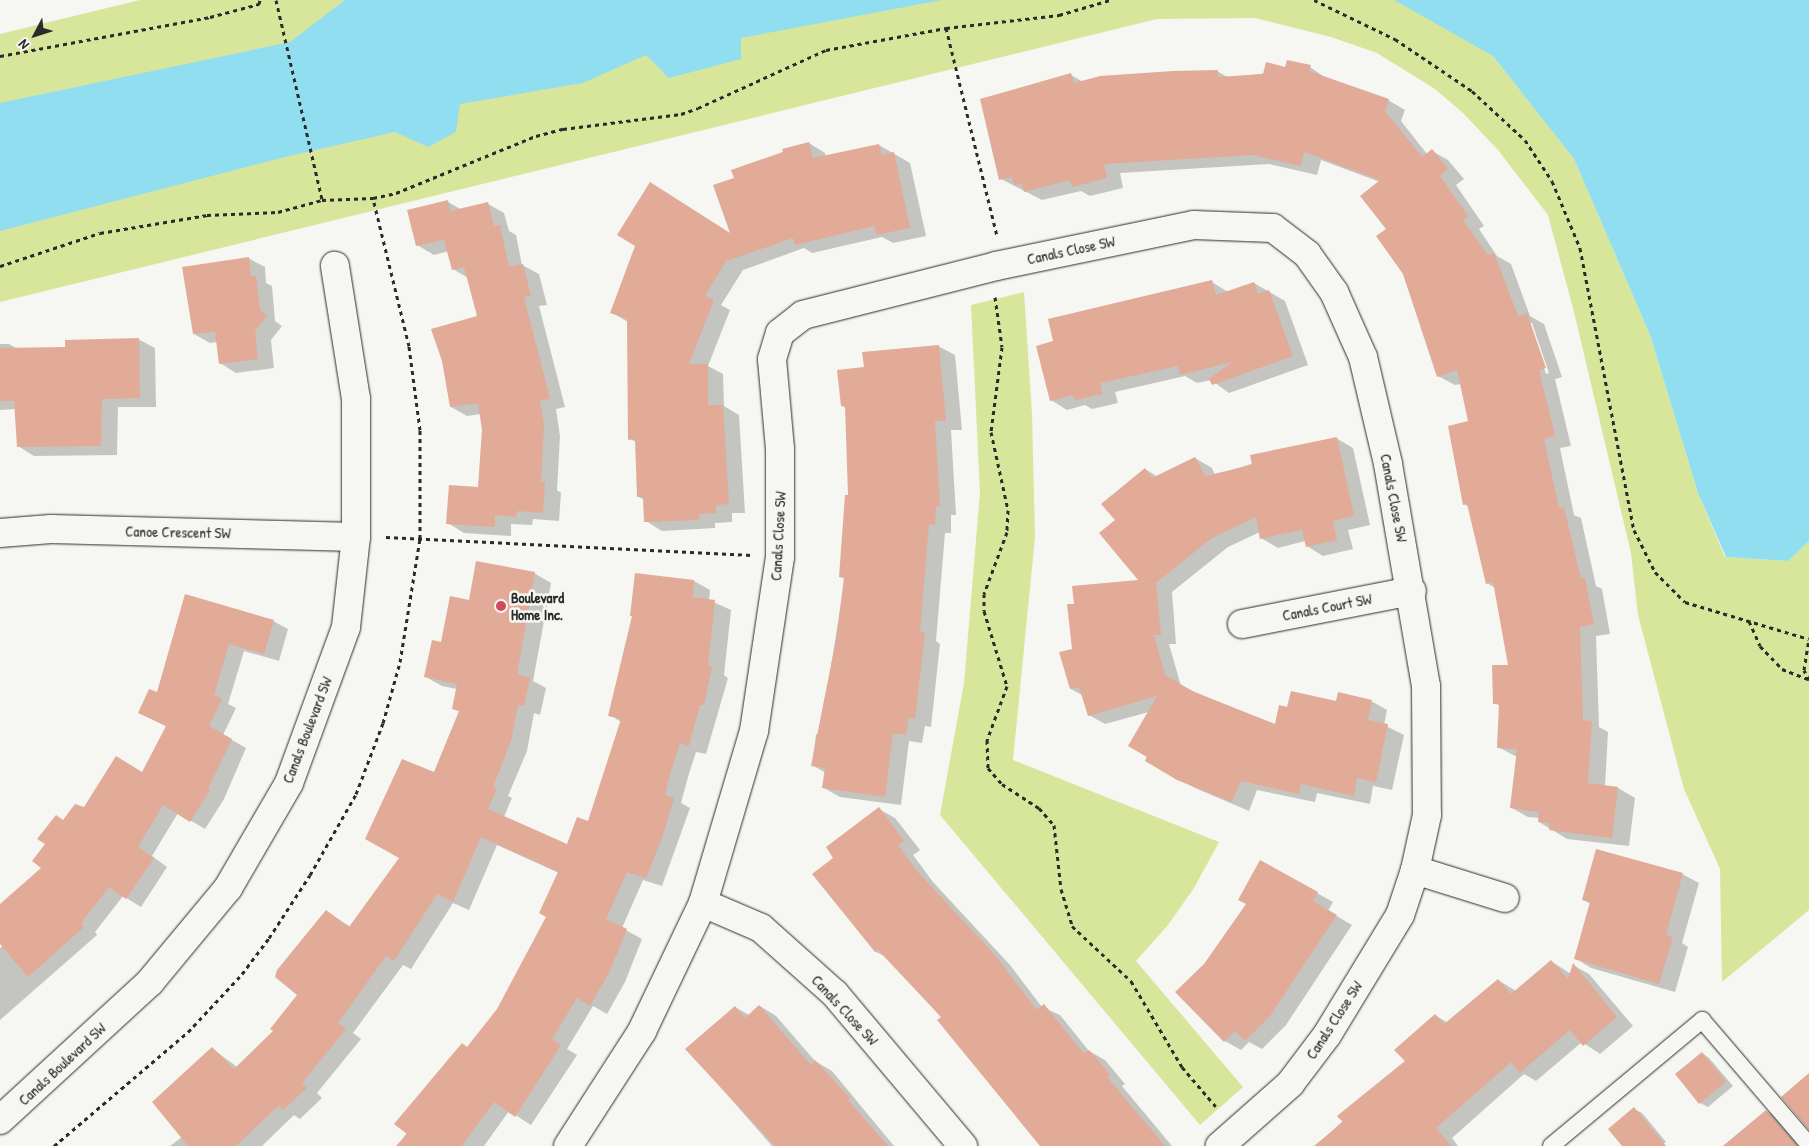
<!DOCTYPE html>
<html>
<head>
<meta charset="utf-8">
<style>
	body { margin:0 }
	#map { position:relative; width:1809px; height:1146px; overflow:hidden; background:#f6f6f2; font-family:"Patrick Hand",sans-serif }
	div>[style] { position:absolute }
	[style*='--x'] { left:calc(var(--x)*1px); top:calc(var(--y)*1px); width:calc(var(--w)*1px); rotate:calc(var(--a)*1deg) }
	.green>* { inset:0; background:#d7e69a }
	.water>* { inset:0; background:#91def1 }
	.shadow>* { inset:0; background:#0003 }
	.building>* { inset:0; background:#e1ab97 }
	.path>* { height:3px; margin-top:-1.5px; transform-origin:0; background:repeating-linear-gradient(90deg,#2b2b2b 0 4px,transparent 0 8px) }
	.roads { filter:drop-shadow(0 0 1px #2b2b2b) drop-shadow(0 0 1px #2b2b2b) }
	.lane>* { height:16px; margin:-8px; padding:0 8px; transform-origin:8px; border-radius:8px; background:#f6f6f2 }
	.street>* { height:28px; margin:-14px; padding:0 14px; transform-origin:14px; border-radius:14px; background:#f6f6f2 }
	.dots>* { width:14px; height:14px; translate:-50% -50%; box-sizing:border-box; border:2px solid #f6f6f2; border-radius:50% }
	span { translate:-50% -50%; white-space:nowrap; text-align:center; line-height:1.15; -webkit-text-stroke:5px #f6f6f2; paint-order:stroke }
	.street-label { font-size:15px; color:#2b2b2b }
	.poi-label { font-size:15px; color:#2b2b2b; font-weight:700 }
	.left { translate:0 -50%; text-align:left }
	.north { position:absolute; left:10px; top:10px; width:50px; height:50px; -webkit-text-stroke:4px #f6f6f2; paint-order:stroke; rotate:230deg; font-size:14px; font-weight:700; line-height:20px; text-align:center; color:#2b2b2b }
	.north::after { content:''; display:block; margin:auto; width:18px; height:22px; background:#2b2b2b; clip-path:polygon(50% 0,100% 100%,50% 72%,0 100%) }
</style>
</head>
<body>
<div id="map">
	<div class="green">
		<div style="clip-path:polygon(140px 0,1491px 0,1493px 56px,1574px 159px,1650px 335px,1698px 493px,1725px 557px,1788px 561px,1809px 541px,1809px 910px,1722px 982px,1720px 869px,1684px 789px,1638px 615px,1631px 553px,1574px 312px,1548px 215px,1498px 150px,1463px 113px,1435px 89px,1377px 53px,1331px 37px,1255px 18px,1157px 19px,0 302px,0 34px)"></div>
		<div style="clip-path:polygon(1024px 292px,1032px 414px,1035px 537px,1013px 760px,1219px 842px,1194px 888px,1168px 925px,1136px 961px,1243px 1087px,1200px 1125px,940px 815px,964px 683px,980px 492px,971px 305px)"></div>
	</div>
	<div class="water">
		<div style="clip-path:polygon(345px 0,942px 0,741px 38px,741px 59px,669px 78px,646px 55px,583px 83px,460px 104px,456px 132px,428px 147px,395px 132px,285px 157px,0 231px,0 103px,290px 42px)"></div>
		<div style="clip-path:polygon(1394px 0,1809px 0,1809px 541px,1788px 561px,1726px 557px,1698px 493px,1650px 335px,1574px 159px,1493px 56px)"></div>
	</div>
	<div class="shadow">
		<div style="clip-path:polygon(evenodd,1310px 67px,1326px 78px,1388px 100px,1405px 110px,1401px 121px,1427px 154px,1432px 151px,1448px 160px,1464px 179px,1456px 185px,1484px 226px,1479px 229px,1497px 256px,1511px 264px,1530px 316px,1544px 324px,1562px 377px,1555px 379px,1571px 446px,1560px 448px,1574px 515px,1581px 518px,1596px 586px,1602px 589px,1610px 634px,1596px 636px,1599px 727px,1608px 732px,1605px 786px,1618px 788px,1635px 798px,1629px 846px,1567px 839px,1539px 822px,1540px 818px,1528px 817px,1512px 808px,1517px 757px,1498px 747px,1501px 707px,1495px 703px,1509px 666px,1495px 588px,1487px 583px,1469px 507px,1464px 504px,1470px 422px,1461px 384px,1455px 385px,1438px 376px,1388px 229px,1380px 182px,1321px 160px,1317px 175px,1269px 164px,1120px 173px,1123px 188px,1090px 196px,1081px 191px,1042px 200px,1001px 179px,1071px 75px,1083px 82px,1217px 71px,1229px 78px,1310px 67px,1529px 323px,1532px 323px,1549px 373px,1546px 374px,1529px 323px)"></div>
		<div style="clip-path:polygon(809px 143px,825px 153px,826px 157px,879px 145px,910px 163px,926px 236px,893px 243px,882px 237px,812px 253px,804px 248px,743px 270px,721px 305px,730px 310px,708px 366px,723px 374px,724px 406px,739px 415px,745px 513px,732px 513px,732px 522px,715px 523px,715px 528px,662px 531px,646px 521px,644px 500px,639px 497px,636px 442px,630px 439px,628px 322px,611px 312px,732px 235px,736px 179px)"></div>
		<div style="clip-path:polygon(448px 202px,462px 210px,488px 204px,504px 213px,509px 231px,516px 235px,522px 265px,539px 274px,547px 305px,539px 306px,565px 407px,556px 409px,560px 436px,557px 490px,561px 493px,559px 521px,533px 519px,532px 525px,511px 524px,511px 536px,464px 533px,448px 523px,479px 489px,484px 430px,481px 414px,467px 416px,451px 407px,478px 316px,468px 278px,453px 269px,449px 251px,434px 255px,417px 245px)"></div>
		<div style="clip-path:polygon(248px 258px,265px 267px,266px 283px,272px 286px,275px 321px,282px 326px,271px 340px,274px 368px,236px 373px,220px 363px,218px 342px,210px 343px,194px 334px)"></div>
		<div style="clip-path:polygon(1212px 282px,1228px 292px,1254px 283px,1285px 301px,1308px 365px,1229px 393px,1211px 380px,1197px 383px,1185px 376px,1115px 392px,1118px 403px,1092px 409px,1085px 405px,1067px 410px,1051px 400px,1055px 342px)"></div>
		<div style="clip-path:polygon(138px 339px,155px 348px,156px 407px,118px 407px,117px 455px,34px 456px,18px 446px,16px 409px,0 410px,0 344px,9px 344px,18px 349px,66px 348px)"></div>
		<div style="clip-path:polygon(938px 346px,955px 355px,962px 430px,951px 430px,956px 515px,951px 515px,951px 533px,945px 533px,936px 641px,940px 644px,931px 727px,925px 726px,922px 743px,909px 741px,901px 805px,840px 797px,824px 788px,826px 773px,812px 765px,816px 734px,820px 734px,845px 579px,841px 577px,849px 496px,846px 408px,842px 406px,865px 368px)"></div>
		<div style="clip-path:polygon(1336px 438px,1353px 448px,1370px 525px,1348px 530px,1353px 549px,1323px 556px,1307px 546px,1305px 541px,1278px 548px,1261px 538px,1260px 532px,1228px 547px,1172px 592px,1176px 644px,1169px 644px,1181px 686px,1276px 726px,1288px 709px,1337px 702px,1371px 701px,1387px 710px,1384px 725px,1404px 735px,1392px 790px,1373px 786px,1370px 804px,1317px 793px,1315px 802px,1257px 790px,1249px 811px,1195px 788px,1146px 760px,1149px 712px,1105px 724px,1089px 715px,1082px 695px,1071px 689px,1075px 605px,1140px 581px,1116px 520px,1145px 469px,1158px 477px,1195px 458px,1212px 468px,1215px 475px)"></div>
		<div style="clip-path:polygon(534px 573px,551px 583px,533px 681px,546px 688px,540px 715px,534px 713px,527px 751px,508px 796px,512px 798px,504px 817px,568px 846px,589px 823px,621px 722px,610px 715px,694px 581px,710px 590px,709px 600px,731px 610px,724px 675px,728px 678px,706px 754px,696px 752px,688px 777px,681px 803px,690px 808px,662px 886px,643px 880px,622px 928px,642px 939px,625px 982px,607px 1014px,593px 1006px,567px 1049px,577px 1055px,531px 1125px,509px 1111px,484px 1146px,397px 1146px,498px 1010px,548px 917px,559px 873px,497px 845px,469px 910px,453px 903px,411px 969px,403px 965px,353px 1033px,361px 1039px,317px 1093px,322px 1098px,300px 1119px,294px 1115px,262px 1146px,170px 1146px,182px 1137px,213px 1049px,237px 1067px,275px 1031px,299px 995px,326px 912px,351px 927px,401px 858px,460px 712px,453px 708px,457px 689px,442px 686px,426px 677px,442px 643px,470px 602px)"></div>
		<div style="clip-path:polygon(186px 595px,273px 621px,288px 629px,279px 661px,244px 651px,228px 704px,236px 708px,223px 735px,246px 748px,224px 799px,205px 829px,178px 813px,152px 856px,167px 867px,141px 907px,123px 896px,95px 932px,97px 935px,0 1020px,0 948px,3px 946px,0 943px,0 906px,43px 868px,64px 821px,143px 773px,167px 727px,140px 712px,157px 694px)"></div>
		<div style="clip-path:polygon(879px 809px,895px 818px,920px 850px,913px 855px,933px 882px,1010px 965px,1042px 1007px,1060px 1015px,1089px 1051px,1105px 1060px,1125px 1084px,1122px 1086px,1172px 1146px,1042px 1146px,943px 1017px,886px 957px,876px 952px,813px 874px,835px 858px)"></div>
		<div style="clip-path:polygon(1682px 874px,1699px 883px,1682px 943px,1688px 947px,1675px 992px,1591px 968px,1575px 958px,1591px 904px,1583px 900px)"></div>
		<div style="clip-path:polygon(1317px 893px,1333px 902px,1328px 911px,1352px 925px,1286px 1025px,1262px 1049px,1249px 1042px,1241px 1050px,1225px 1041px)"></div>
		<div style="clip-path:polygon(1551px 961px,1571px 974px,1573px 965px,1589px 974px,1633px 1026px,1600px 1054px,1582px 1042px,1536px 1081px,1524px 1074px,1452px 1138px,1458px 1146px,1316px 1146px,1406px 1061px,1435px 1015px,1448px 1023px,1498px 980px,1516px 991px)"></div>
		<div style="clip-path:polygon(760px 1006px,776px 1016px,815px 1061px,832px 1071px,894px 1146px,772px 1146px,687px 1049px,735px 1007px,749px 1015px)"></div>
		<div style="clip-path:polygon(1702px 1053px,1709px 1058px,1733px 1086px,1708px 1107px,1700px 1103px)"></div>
		<div style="clip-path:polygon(1634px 1109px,1642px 1113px,1666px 1142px,1660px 1146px,1623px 1146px)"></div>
		<div style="clip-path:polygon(1766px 1111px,1782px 1121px,1804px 1146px,1723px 1146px)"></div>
	</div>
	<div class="building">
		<div style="clip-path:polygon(1287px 60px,1311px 65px,1309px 71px,1389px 99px,1385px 111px,1422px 157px,1432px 149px,1448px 169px,1440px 176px,1468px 216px,1463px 220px,1488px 255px,1494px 253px,1518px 316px,1527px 313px,1546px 368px,1539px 370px,1555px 436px,1544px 439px,1559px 508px,1564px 507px,1581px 579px,1585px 578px,1594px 624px,1580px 627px,1583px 720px,1592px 721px,1588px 783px,1618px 787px,1612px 838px,1549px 830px,1550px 823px,1538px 822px,1539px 812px,1510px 808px,1517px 749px,1497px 748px,1499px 704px,1493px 704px,1492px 665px,1508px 665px,1493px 582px,1486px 584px,1467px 504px,1463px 505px,1448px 426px,1468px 421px,1457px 370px,1437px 377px,1403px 274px,1376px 236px,1386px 229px,1360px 196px,1380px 180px,1304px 152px,1301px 166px,1252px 155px,1104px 164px,1107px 178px,1072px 187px,1070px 180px,1024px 192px,1022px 183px,1014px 185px,1012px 177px,999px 180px,980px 99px,1071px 73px,1074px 83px,1100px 76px,1173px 71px,1218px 70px,1218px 77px,1263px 74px,1266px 62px,1285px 67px)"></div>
		<div style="clip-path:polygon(809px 142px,813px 158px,879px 144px,882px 155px,894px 152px,910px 228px,876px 235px,874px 226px,795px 245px,793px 238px,726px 261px,705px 296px,714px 300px,689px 364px,708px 364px,708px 405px,723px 405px,729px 504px,716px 505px,716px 513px,699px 514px,699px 520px,644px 522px,643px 497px,637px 497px,635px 439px,628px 440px,627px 319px,610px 313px,635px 246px,617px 235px,650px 182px,730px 233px,713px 185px,734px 178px,731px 170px,783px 152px,782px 149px)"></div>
		<div style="clip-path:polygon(448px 200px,450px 211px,488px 202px,494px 226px,500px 225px,509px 267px,523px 264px,531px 296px,524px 297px,550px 399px,540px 400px,544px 426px,541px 482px,545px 482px,543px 513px,517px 511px,516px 517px,495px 515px,495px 527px,446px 524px,449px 485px,478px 487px,482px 430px,478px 403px,450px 407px,442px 361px,431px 329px,477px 316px,464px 267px,452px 270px,444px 240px,416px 246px,407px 210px)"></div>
		<div style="clip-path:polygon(249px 257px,251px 276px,256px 276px,260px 310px,267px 316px,255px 331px,258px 359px,219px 364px,215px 332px,193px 334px,182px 267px)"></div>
		<div style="clip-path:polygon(1212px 280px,1216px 295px,1254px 282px,1258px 294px,1269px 290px,1293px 356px,1212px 385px,1209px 379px,1232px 362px,1180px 375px,1178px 366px,1100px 383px,1102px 394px,1075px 400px,1073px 395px,1050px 401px,1036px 346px,1053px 341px,1048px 319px)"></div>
		<div style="clip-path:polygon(139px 338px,140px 398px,102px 399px,101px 446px,17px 447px,14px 401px,0 401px,0 348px,65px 347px,65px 340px)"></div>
		<div style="clip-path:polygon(939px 345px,946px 421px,935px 421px,940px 507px,936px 506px,935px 525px,929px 524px,920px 632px,925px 633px,915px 719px,909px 717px,906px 735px,893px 733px,885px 797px,822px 788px,825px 768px,811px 766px,836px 640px,844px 578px,839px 577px,845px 495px,848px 495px,845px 406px,841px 406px,837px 370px,864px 367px,862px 352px)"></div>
		<div style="clip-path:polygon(1337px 437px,1354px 516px,1333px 521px,1337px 540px,1306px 547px,1302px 530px,1260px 539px,1256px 517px,1212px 538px,1156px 583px,1161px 635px,1154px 635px,1165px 675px,1194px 692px,1275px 724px,1279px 705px,1287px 707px,1291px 691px,1336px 701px,1338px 692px,1372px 700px,1368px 720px,1388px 724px,1376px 782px,1357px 778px,1354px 796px,1301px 784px,1299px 794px,1241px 781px,1232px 802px,1177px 780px,1145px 761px,1147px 757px,1128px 746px,1157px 696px,1088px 716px,1079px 687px,1070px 689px,1059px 652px,1072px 649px,1067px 604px,1074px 604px,1072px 586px,1138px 580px,1099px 533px,1115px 520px,1101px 504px,1145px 468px,1152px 478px,1195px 457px,1205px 476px,1252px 465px,1250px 455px)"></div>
		<div style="clip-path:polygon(476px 561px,535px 572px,517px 674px,530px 678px,524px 706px,518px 705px,511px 741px,493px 787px,497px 788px,488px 809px,567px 844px,577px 817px,588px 821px,621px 719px,608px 716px,632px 616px,630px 616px,635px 573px,694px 580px,693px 597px,715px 600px,708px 666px,712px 667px,704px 705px,700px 705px,689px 746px,680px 743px,672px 768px,665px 795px,674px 798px,662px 838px,646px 878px,627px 872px,606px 919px,627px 929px,609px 973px,590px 1006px,577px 998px,552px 1039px,561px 1045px,515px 1117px,494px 1102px,462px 1146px,396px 1146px,407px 1134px,394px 1124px,462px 1043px,467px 1047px,497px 1009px,546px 917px,539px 913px,558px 872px,481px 837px,453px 902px,437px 894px,394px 961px,386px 956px,338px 1023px,346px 1029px,302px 1083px,307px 1088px,283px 1110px,279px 1105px,236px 1146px,188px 1146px,152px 1102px,212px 1047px,234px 1069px,273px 1031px,270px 1029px,297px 995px,275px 977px,277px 970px,326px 910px,349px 927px,399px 858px,365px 839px,402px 759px,434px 772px,459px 711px,452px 709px,457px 684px,424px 677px,432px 640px,441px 642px,450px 596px,469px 600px)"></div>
		<div style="clip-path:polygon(185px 594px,274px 620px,264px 654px,229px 644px,214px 695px,222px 699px,209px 726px,232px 739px,208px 789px,210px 790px,190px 822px,163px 805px,138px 847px,154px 858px,126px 899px,109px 887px,81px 923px,84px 927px,28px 977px,0 944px,0 904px,41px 868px,32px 861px,45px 844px,37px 839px,56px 815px,63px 820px,75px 804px,84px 807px,116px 756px,142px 772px,166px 726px,138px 713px,149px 689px,157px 692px)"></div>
		<div style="clip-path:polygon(879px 807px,904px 841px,898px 845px,917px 871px,994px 954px,1037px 1010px,1044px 1004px,1084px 1054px,1089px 1050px,1110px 1074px,1107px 1077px,1165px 1146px,1040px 1146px,937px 1020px,941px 1017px,878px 950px,875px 952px,812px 874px,833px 858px,826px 847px)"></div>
		<div style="clip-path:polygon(1596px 849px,1683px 873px,1666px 935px,1673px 937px,1659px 984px,1574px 959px,1590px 902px,1582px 900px)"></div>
		<div style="clip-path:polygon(1260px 860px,1318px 892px,1313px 901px,1337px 915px,1270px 1016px,1245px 1041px,1235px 1031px,1224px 1042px,1175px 992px,1204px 964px,1246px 904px,1238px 900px)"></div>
		<div style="clip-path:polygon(1551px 960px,1568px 979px,1573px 963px,1617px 1017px,1583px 1046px,1570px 1030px,1520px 1073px,1511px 1062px,1436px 1128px,1451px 1146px,1314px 1146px,1343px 1122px,1337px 1116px,1405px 1061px,1394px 1050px,1435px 1014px,1444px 1024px,1498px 979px,1511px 994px)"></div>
		<div style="clip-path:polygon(759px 1005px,811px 1065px,815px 1060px,850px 1098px,848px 1100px,888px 1146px,775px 1146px,685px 1049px,735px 1006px,745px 1018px)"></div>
		<div style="clip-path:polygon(1702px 1052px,1726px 1082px,1699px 1104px,1675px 1074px)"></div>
		<div style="clip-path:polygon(1809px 1073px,1809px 1130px,1781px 1097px)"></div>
		<div style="clip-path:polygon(1634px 1107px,1666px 1146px,1622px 1146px,1608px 1129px)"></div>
		<div style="clip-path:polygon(1766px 1110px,1797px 1146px,1723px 1146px)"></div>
	</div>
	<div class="path">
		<div style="--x:276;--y:0;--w:205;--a:77"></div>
		<div style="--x:1314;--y:0;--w:90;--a:25.7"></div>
		<div style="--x:1395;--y:39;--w:93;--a:34"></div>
		<div style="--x:1472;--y:91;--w:72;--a:42.8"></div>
		<div style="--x:1525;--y:140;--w:49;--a:56.6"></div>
		<div style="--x:1552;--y:181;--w:73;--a:67.3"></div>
		<div style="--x:1580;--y:248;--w:287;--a:79.2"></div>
		<div style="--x:1634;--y:530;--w:47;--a:63.4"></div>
		<div style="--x:1655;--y:572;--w:42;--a:45"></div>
		<div style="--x:1685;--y:602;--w:129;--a:16.6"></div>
		<div style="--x:946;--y:28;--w:214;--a:76.2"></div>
		<div style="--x:0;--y:56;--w:214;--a:-10.5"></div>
		<div style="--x:210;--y:17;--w:51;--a:-14.9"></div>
		<div style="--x:259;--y:4;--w:4;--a:-76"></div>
		<div style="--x:0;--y:266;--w:105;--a:-18.3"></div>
		<div style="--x:100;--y:233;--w:109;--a:-9.5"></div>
		<div style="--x:207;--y:215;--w:71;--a:-2.4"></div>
		<div style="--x:278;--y:212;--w:46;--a:-15.3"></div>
		<div style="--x:322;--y:200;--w:51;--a:-2.2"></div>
		<div style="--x:373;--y:198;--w:24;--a:-12"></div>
		<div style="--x:396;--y:193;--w:151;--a:-22.2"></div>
		<div style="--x:536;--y:136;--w:28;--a:-15"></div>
		<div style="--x:563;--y:129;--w:119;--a:-7.2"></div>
		<div style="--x:681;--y:114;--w:18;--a:-19"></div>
		<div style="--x:698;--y:108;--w:141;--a:-24.4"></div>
		<div style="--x:826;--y:50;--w:122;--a:-10.4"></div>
		<div style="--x:946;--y:28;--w:114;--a:-6.6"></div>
		<div style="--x:1059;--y:15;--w:53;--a:-16.4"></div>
		<div style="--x:995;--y:297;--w:50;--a:82"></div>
		<div style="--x:1002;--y:347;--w:86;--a:97.4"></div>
		<div style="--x:991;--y:432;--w:80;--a:77.7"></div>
		<div style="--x:1008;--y:510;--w:22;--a:93"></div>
		<div style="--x:1007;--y:532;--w:66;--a:110.4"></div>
		<div style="--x:984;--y:594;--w:17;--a:90"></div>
		<div style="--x:984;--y:611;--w:78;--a:73"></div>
		<div style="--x:1007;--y:686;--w:58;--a:110.3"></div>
		<div style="--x:987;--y:740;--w:28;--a:88"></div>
		<div style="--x:988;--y:768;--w:21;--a:49"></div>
		<div style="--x:1002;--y:784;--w:44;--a:33"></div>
		<div style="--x:1039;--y:808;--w:23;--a:49"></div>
		<div style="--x:1054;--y:825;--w:64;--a:83.8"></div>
		<div style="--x:1061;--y:889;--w:39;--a:73"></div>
		<div style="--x:1072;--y:926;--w:81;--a:43"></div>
		<div style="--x:1131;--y:981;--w:100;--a:59.3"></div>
		<div style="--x:1182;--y:1067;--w:55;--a:49.4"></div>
		<div style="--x:386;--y:537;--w:366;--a:2.8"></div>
		<div style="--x:1749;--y:621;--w:27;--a:66"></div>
		<div style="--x:1760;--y:646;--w:32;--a:46"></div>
		<div style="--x:1782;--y:669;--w:28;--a:21"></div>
		<div style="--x:1809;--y:680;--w:11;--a:-117"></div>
		<div style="--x:1804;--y:670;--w:31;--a:-81"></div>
		<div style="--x:54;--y:1146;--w:176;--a:-40.4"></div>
		<div style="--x:188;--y:1032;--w:79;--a:-47"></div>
		<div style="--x:242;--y:974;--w:45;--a:-53.1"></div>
		<div style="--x:269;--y:938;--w:75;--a:-56.9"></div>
		<div style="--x:310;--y:875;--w:93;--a:-60.4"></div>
		<div style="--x:356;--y:794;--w:76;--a:-69.2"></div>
		<div style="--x:383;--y:723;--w:63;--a:-74.4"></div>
		<div style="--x:400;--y:662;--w:126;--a:-80.8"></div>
		<div style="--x:420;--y:538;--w:108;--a:-90"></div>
		<div style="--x:420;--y:430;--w:85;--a:-97.5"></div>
		<div style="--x:409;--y:346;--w:152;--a:-103.7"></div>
	</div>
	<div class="roads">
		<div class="lane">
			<div style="--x:1551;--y:1146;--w:197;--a:-39.8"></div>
			<div style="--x:1702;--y:1020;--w:165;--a:49.4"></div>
		</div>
		<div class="street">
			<div style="--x:0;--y:533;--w:51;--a:-4.5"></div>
			<div style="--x:51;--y:529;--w:305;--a:1.5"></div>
			<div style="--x:1242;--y:624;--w:173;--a:-11"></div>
			<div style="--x:1415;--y:870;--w:94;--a:17.3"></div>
			<div style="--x:703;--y:903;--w:63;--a:23.3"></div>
			<div style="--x:761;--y:928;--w:99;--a:41.7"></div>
			<div style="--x:835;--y:994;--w:199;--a:49.9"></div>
			<div style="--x:0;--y:1120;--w:204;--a:-42.6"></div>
			<div style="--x:150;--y:982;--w:122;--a:-50.3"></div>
			<div style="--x:228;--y:888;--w:121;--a:-59.8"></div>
			<div style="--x:289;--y:783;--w:166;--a:-69.9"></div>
			<div style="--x:346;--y:627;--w:91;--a:-83.7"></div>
			<div style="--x:356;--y:537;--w:138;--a:-90"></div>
			<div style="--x:356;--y:399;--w:135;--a:-99"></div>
			<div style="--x:568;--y:1146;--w:137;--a:-57.2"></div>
			<div style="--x:642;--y:1031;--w:142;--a:-64.5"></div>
			<div style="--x:703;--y:903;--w:179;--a:-73.5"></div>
			<div style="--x:754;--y:731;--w:176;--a:-81.5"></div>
			<div style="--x:780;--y:557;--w:108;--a:-90"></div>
			<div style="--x:780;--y:449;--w:90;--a:-95.1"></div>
			<div style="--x:772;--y:359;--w:27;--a:-73"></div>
			<div style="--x:780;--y:333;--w:29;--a:-38"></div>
			<div style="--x:803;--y:315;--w:199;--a:-14.2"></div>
			<div style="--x:996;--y:266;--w:202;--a:-11.7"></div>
			<div style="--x:1194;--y:225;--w:79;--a:2.2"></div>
			<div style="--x:1273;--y:228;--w:43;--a:37.4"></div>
			<div style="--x:1307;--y:254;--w:47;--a:54.6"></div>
			<div style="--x:1334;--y:292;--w:71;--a:66"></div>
			<div style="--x:1363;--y:357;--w:110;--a:76.8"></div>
			<div style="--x:1388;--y:464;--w:225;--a:80.3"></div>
			<div style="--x:1426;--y:686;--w:129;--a:89.6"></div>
			<div style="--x:1427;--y:815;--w:56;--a:102.3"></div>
			<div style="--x:1415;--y:870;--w:47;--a:108.4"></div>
			<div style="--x:1400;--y:915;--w:140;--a:121.3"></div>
			<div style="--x:1327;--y:1035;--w:61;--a:127.1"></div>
			<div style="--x:1290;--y:1084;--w:94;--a:138.5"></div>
		</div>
	</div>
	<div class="dots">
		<div style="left:501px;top:606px;background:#d1495b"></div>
	</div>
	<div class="street-label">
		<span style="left:1071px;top:250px;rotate:-12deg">Canals Close SW</span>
		<span style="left:1394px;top:498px;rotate:79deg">Canals Close SW</span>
		<span style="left:178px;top:532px;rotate:1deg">Canoe Crescent SW</span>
		<span style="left:778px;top:536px;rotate:-87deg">Canals Close SW</span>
		<span style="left:1327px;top:607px;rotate:-11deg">Canals Court SW</span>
		<span style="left:307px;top:730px;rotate:-69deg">Canals Boulevard SW</span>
		<span style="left:845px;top:1010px;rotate:47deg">Canals Close SW</span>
		<span style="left:1334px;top:1020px;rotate:-57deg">Canals Close SW</span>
		<span style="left:62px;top:1064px;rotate:-43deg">Canals Boulevard SW</span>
	</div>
	<div class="poi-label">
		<span class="left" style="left:511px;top:606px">Boulevard<br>Home Inc.</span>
	</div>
	<div class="north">N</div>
</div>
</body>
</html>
